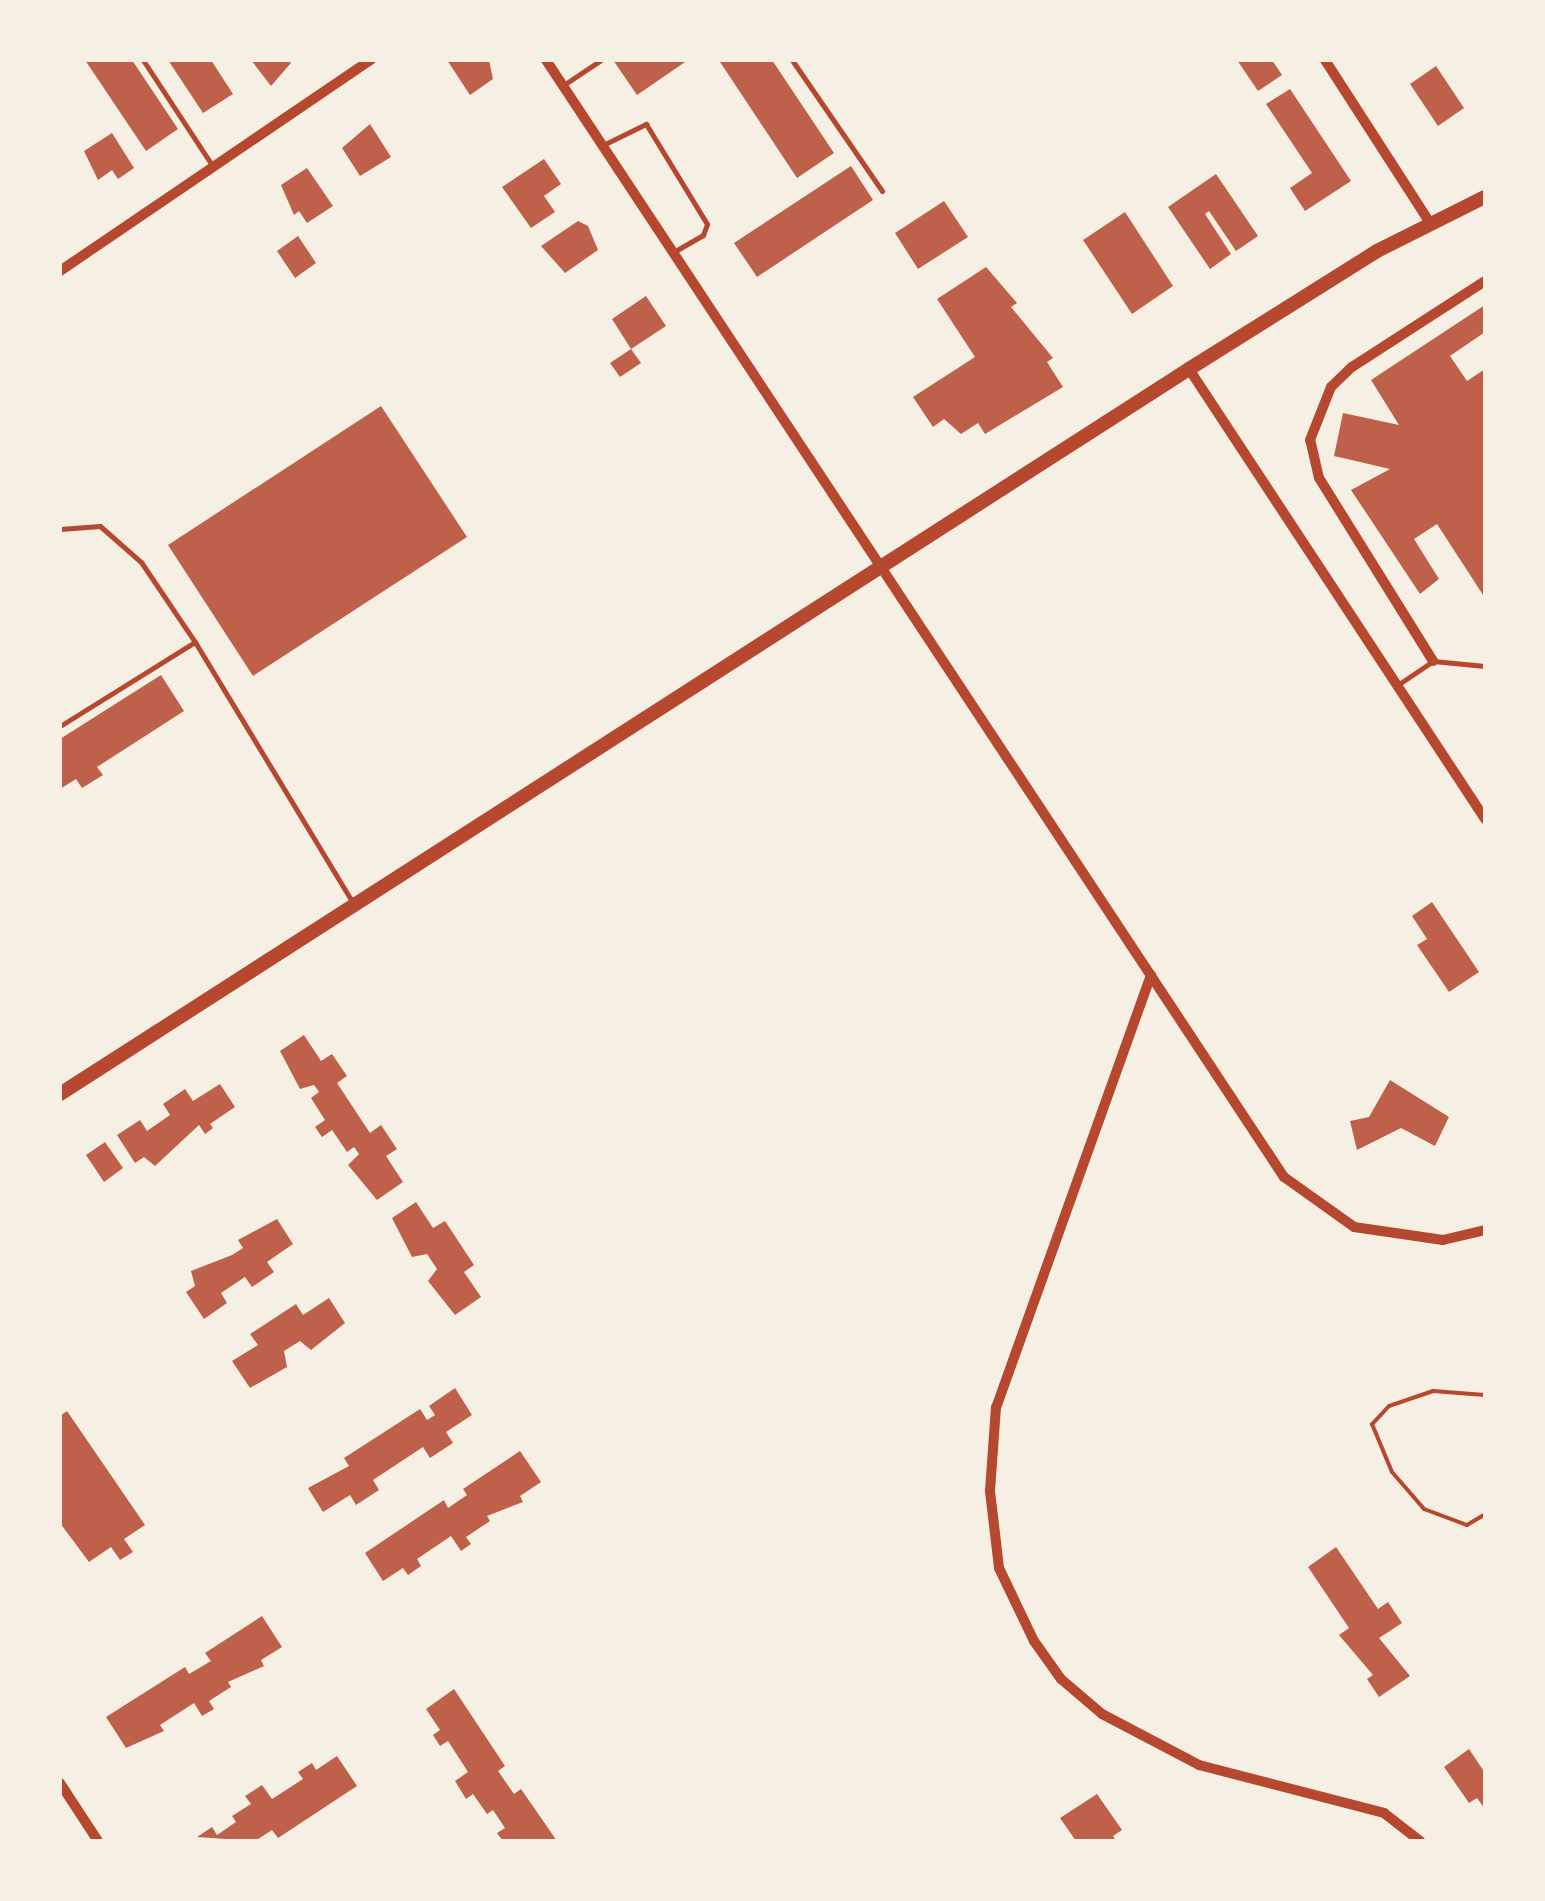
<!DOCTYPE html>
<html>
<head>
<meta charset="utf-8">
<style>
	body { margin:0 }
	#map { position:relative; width:1545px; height:1901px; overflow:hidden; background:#f6efe4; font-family:Poppins,sans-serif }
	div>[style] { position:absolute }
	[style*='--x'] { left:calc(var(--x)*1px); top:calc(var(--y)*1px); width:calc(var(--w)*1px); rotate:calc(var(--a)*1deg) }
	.building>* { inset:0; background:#bf614a }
	.path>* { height:4px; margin:-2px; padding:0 2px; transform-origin:2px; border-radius:2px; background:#b5482f }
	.service>* { height:5px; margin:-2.5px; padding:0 2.5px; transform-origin:2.5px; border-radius:2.5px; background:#b5482f }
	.minor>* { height:10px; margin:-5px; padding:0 5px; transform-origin:5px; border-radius:5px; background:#b5482f }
	.secondary>* { height:14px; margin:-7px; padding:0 7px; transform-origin:7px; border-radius:7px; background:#b5482f }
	span { translate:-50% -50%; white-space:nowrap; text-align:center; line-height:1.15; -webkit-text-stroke:10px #f6efe4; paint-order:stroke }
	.frame { position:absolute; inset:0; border:62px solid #f6efe4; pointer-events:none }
</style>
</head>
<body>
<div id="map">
	<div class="building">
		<div style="clip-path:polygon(85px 60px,132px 60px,178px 129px,146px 151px)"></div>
		<div style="clip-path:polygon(168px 60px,211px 60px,233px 94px,203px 113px)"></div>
		<div style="clip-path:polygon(251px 60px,288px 60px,291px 63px,271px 86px)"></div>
		<div style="clip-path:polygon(447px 60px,489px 60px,493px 79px,470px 95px)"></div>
		<div style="clip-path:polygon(613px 60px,688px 60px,637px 95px)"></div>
		<div style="clip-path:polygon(772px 60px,834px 153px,797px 178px,720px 62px)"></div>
		<div style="clip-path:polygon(1237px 60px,1272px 60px,1282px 75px,1258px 91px)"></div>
		<div style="clip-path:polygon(1436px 66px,1464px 108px,1438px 126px,1410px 84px)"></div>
		<div style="clip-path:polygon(1290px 89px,1351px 181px,1305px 211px,1290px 188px,1312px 173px,1266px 104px)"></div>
		<div style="clip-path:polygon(370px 124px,391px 157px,360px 176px,342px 148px)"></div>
		<div style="clip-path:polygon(112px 133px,134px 168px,118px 179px,112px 170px,98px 180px,84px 151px)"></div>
		<div style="clip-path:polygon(544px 159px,561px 184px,544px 196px,555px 212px,531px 228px,502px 187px)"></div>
		<div style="clip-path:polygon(851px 166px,873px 200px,757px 277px,734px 243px)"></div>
		<div style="clip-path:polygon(307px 168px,333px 206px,307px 223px,299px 211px,294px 215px,281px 185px)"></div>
		<div style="clip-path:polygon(1216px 174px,1258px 236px,1236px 251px,1209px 211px,1205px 214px,1231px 254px,1210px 269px,1168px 207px)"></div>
		<div style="clip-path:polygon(944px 201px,968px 237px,918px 269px,895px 233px)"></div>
		<div style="clip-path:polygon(1125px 212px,1173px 286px,1132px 314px,1083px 240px)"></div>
		<div style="clip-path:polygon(578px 221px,588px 226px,598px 250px,565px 273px,541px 246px)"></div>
		<div style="clip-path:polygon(298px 236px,316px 263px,295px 278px,277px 251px)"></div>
		<div style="clip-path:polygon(986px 267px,1017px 303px,1011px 307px,1053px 358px,1047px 362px,1063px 387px,985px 434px,978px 423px,961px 434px,944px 419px,933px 427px,913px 397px,975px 357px,937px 299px)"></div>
		<div style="clip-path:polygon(646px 296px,666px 326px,631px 349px,612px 319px)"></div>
		<div style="clip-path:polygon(1485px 305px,1485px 332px,1450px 356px,1467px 381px,1485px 369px,1485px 598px,1437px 524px,1414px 539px,1439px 579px,1420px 594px,1351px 490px,1390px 469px,1334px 456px,1343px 413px,1399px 425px,1371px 380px)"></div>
		<div style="clip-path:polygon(631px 349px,641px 363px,620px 377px,610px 363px)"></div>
		<div style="clip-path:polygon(381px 406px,467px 537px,253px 676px,168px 545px)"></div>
		<div style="clip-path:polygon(161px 675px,184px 711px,97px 767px,103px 775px,82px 788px,76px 779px,60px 789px,60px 739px)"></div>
		<div style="clip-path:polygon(1432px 902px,1479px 972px,1449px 992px,1417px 945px,1427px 939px,1412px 916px)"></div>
		<div style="clip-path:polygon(304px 1035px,321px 1061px,332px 1054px,347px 1076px,337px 1083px,370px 1133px,381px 1125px,397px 1149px,386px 1156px,403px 1182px,377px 1200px,348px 1165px,359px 1154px,354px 1147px,347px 1152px,332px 1130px,322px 1137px,315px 1127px,325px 1120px,311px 1098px,319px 1092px,314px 1085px,300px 1089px,280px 1051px)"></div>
		<div style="clip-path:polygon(1390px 1080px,1449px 1117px,1435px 1146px,1401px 1128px,1357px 1150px,1350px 1121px,1369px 1117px)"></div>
		<div style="clip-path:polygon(220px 1084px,235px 1107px,210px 1124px,213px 1128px,205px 1134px,199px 1125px,155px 1166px,144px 1157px,135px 1163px,117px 1135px,140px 1120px,147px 1131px,170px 1115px,163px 1104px,185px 1089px,193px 1101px)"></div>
		<div style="clip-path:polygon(105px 1142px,123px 1168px,104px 1182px,86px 1155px)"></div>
		<div style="clip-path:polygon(416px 1202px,433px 1228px,445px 1221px,474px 1265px,464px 1272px,481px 1297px,455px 1315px,428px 1281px,437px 1269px,427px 1254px,412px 1257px,392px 1218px)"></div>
		<div style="clip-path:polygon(277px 1219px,293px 1244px,267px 1262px,274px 1272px,252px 1287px,245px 1277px,221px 1293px,227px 1303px,204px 1319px,186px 1292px,195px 1286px,191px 1271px,232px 1255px,243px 1248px,238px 1240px)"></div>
		<div style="clip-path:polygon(329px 1298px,345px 1323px,311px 1350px,300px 1341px,284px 1351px,287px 1367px,250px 1388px,232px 1361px,258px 1345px,250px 1334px,296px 1304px,303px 1315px)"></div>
		<div style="clip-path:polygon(455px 1388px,472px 1415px,446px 1432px,453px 1443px,430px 1458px,423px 1447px,373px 1480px,379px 1490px,356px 1505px,350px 1495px,323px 1512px,308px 1488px,349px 1466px,344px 1458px,420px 1409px,427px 1420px,435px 1415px,429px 1406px)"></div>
		<div style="clip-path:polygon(67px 1411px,145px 1525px,124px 1539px,133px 1552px,120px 1560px,111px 1547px,89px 1562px,60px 1523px,60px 1416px)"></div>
		<div style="clip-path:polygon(520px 1451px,541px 1482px,520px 1496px,523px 1502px,487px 1516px,490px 1521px,466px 1537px,471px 1544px,461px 1551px,451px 1536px,417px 1559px,421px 1566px,408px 1575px,403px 1568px,383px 1581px,365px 1553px,444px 1500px,448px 1508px,467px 1495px,463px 1489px)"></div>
		<div style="clip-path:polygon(1336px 1547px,1378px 1609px,1388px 1602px,1402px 1623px,1379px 1638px,1410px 1676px,1379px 1697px,1367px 1679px,1373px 1675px,1339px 1635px,1349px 1628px,1308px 1567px)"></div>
		<div style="clip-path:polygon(262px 1616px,282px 1647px,261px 1660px,264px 1666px,228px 1682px,231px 1687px,209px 1701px,214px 1709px,202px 1716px,194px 1703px,160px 1725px,164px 1731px,126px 1748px,106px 1717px,185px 1667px,189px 1674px,211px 1661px,205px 1653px)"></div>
		<div style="clip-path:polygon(454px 1689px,505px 1766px,498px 1771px,514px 1794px,521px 1789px,557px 1841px,503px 1841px,497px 1833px,505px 1828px,493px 1810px,487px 1814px,473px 1794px,466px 1799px,455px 1781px,468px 1772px,448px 1741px,440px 1746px,433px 1735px,440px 1730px,426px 1709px)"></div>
		<div style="clip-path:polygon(1469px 1749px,1485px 1773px,1485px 1809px,1477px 1798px,1469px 1803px,1444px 1767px)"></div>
		<div style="clip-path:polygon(337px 1756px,357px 1786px,278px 1838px,272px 1830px,255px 1841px,197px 1837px,212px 1827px,217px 1835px,236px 1822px,232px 1816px,251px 1804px,245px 1796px,262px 1785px,272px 1799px,303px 1779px,298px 1772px,312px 1763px,316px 1770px)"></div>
		<div style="clip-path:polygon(1097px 1794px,1122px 1830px,1113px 1836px,1116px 1841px,1076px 1841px,1060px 1818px)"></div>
	</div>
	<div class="path">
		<div style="--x:1485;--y:1395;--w:52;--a:-175.6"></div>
		<div style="--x:1433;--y:1391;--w:46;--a:161.2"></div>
		<div style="--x:1389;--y:1406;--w:25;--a:133"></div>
		<div style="--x:1372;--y:1424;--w:52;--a:67.4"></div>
		<div style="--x:1392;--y:1472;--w:49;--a:49.1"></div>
		<div style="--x:1424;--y:1509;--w:46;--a:20.4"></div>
		<div style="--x:1467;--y:1525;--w:21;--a:-31"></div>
	</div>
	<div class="service">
		<div style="--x:143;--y:60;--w:126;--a:56.7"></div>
		<div style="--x:792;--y:60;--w:159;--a:55.5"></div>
		<div style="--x:565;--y:84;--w:43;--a:-33.7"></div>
		<div style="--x:605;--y:144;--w:46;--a:-26"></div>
		<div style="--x:646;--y:124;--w:117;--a:58.6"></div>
		<div style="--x:707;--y:224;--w:12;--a:110"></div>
		<div style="--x:703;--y:235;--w:34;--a:150"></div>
		<div style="--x:60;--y:529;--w:40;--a:-4.3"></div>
		<div style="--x:100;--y:526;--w:55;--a:41.3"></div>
		<div style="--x:141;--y:562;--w:97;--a:56"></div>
		<div style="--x:1399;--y:684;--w:41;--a:-34.1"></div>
		<div style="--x:1433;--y:661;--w:52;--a:5.5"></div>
		<div style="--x:60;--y:726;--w:159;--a:-31.9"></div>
		<div style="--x:195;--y:642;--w:303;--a:58.8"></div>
	</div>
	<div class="minor">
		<div style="--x:546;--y:60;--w:1339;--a:56.55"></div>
		<div style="--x:1284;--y:1177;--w:86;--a:35.5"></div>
		<div style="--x:1354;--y:1227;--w:90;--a:8.3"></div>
		<div style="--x:1443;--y:1240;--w:43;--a:-13.4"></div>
		<div style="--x:1325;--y:60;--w:194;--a:57.2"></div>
		<div style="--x:60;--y:271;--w:376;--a:-34.2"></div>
		<div style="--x:1189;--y:369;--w:539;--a:56.66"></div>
		<div style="--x:1433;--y:661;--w:216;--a:-121.9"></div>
		<div style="--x:1319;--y:478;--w:39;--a:-103"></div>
		<div style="--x:1310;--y:440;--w:57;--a:-68.4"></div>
		<div style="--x:1331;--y:387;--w:29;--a:-44"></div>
		<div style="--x:1352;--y:367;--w:158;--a:-32.9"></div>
		<div style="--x:1151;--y:975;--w:459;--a:109.7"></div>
		<div style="--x:996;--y:1407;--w:84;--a:94.1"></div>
		<div style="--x:990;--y:1491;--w:78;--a:83.3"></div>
		<div style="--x:999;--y:1568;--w:81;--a:64.4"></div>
		<div style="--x:1034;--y:1641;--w:47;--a:54.6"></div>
		<div style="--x:1061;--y:1679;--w:54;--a:40.5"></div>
		<div style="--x:1102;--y:1714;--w:110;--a:27.7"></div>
		<div style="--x:1199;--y:1765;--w:191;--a:14.5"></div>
		<div style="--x:1384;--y:1813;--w:46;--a:37.9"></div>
		<div style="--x:60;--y:1783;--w:69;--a:56.8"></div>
	</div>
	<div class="secondary">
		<div style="--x:60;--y:1094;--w:1342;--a:-32.71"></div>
		<div style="--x:1189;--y:369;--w:222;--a:-32.1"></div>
		<div style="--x:1377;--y:251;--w:121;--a:-26.6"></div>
	</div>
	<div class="frame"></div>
</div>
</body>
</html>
